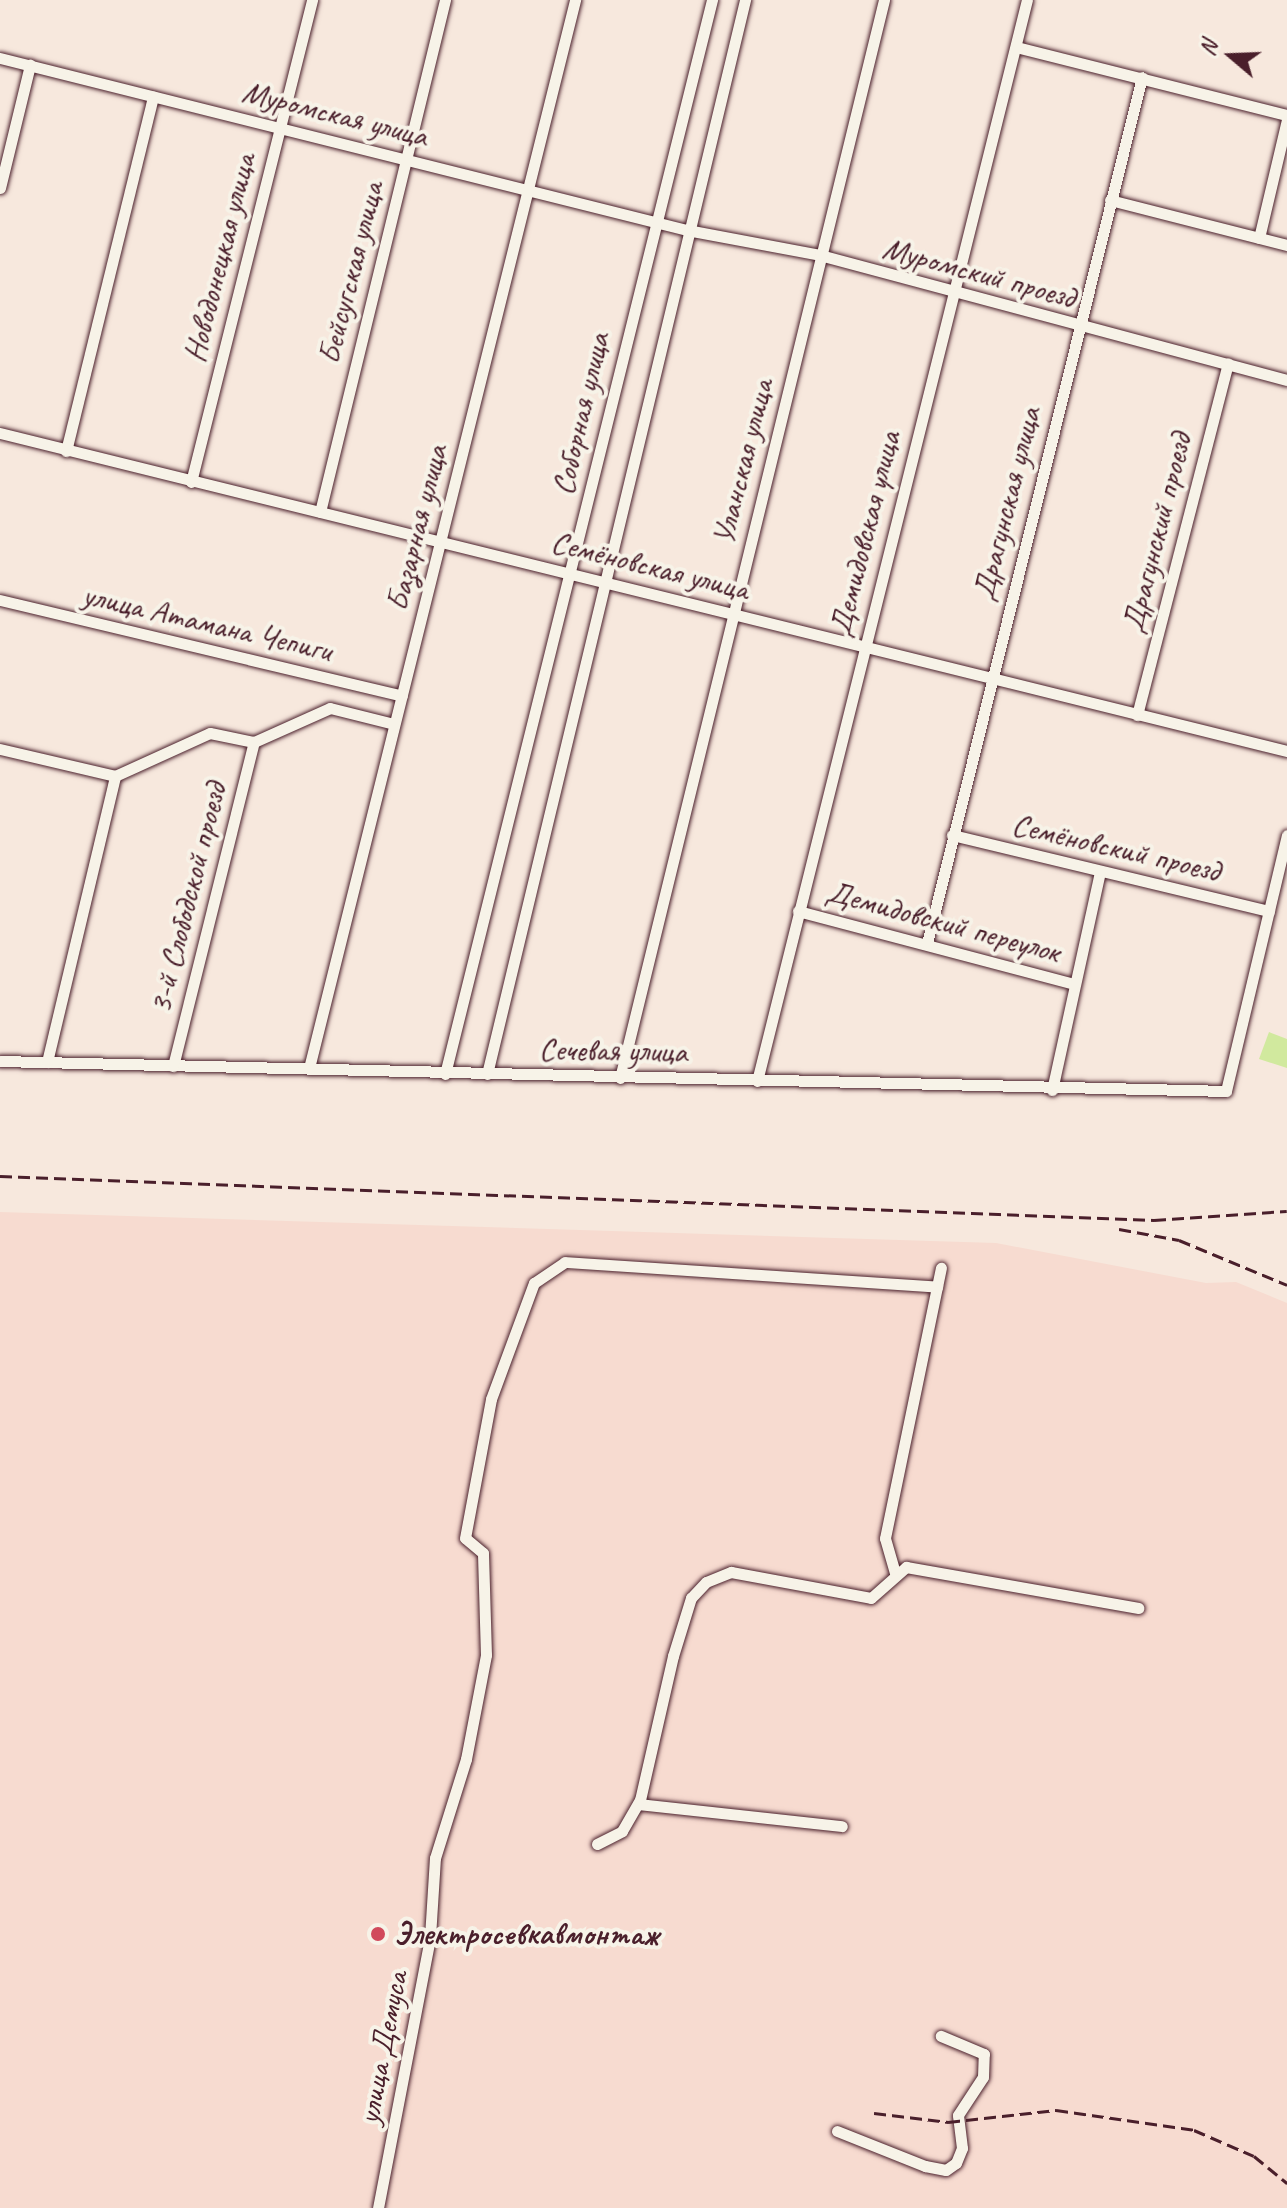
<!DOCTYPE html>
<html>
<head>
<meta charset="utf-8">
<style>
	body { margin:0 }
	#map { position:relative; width:1287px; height:2208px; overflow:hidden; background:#f7e8dd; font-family:Caveat,sans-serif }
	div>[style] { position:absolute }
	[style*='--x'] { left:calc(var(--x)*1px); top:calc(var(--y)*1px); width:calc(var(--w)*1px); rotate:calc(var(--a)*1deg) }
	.built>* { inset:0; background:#f7dbd0 }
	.green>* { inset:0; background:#d1e99e }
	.roads { filter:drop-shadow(0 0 2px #4a1f2b) drop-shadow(0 0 2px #4a1f2b) }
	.minor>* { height:11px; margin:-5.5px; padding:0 5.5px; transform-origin:5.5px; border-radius:5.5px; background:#f7f3e8 }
	.rail>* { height:3px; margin-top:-1.5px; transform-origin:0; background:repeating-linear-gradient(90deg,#4a1f2b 0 12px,transparent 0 18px) }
	.dots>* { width:22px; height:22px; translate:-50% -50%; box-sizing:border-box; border:4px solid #f7f3e8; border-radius:50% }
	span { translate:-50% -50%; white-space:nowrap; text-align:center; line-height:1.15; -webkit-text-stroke:8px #f7f3e8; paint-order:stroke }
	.street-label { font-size:32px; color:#4a1f2b }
	.poi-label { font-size:32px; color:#4a1f2b; font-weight:700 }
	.left { translate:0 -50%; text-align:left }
	.north { position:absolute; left:1191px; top:16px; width:80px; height:80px; -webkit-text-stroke:6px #f7f3e8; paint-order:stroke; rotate:289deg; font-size:22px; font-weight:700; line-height:32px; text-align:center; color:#4a1f2b }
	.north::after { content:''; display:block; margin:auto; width:28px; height:36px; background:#4a1f2b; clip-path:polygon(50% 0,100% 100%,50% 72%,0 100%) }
</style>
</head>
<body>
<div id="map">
	<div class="built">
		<div style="clip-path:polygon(0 1212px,996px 1243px,1206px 1283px,1236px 1282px,1287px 1303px,1287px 2208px,0 2208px)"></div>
	</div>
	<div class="green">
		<div style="clip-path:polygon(1269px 1032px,1287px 1039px,1287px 1068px,1259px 1059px)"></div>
	</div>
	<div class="roads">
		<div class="minor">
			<div style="--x:1016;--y:47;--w:279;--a:14.1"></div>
			<div style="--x:0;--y:58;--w:708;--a:14.06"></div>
			<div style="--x:687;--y:230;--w:135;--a:10.6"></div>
			<div style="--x:820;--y:255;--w:483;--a:15"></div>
			<div style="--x:0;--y:188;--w:127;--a:-76.3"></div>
			<div style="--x:1110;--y:200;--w:183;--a:14.3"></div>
			<div style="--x:1259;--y:238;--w:121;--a:-76.7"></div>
			<div style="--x:0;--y:433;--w:1326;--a:13.88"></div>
			<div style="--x:66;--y:451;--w:365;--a:-76.2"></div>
			<div style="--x:191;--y:482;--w:497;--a:-75.9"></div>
			<div style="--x:320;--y:512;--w:527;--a:-76.28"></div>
			<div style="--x:0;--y:600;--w:413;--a:13.4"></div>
			<div style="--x:1137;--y:715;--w:363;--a:-75.5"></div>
			<div style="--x:0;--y:749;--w:118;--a:13.2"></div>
			<div style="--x:115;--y:776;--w:104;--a:-24.4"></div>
			<div style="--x:210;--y:733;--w:45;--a:11.6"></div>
			<div style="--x:254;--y:742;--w:83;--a:-24.1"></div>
			<div style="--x:330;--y:708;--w:66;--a:14"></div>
			<div style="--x:952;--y:835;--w:326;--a:13.5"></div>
			<div style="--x:798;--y:911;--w:286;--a:14.8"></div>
			<div style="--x:927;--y:943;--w:892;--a:-76.06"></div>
			<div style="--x:0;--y:1061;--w:1226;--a:1.4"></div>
			<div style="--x:1226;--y:1091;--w:263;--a:-76.6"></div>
			<div style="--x:47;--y:1062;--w:294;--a:-76.6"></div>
			<div style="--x:173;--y:1066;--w:334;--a:-76"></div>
			<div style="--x:309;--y:1068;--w:1101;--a:-76.01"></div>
			<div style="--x:445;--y:1074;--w:1107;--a:-76.04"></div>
			<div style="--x:487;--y:1074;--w:1105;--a:-76.49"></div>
			<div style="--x:620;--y:1078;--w:1110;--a:-76.24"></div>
			<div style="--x:757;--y:1081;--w:1114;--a:-75.98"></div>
			<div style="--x:1052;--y:1090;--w:224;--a:-77.6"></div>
			<div style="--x:895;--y:1573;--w:36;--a:-106"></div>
			<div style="--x:885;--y:1538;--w:276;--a:-78.3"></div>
			<div style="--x:638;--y:1804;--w:205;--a:6.2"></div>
			<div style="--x:597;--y:1844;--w:28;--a:-27"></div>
			<div style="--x:622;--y:1831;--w:36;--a:-60"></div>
			<div style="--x:640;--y:1800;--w:148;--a:-77.1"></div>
			<div style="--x:673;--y:1656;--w:61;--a:-72.8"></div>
			<div style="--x:691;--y:1598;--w:22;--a:-47"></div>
			<div style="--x:706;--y:1582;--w:27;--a:-22"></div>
			<div style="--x:731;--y:1572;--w:142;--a:10.5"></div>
			<div style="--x:871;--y:1598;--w:47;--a:-41.5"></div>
			<div style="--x:906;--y:1567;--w:236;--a:10"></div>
			<div style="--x:837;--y:2131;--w:95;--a:21.7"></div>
			<div style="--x:925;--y:2166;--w:21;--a:11"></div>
			<div style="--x:946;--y:2170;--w:12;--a:-35"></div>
			<div style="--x:956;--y:2163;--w:16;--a:-68"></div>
			<div style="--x:962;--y:2148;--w:33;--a:-97"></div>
			<div style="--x:958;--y:2115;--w:45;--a:-56.7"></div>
			<div style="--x:983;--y:2077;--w:23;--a:-88"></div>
			<div style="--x:984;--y:2054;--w:47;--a:-157.3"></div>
			<div style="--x:378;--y:2208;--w:276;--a:-79.1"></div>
			<div style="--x:430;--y:1937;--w:79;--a:-86.4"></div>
			<div style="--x:435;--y:1858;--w:104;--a:-72.6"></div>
			<div style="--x:466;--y:1759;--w:106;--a:-79.1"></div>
			<div style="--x:486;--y:1655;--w:102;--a:-91.7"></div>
			<div style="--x:483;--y:1553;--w:23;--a:-140"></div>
			<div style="--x:465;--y:1538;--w:141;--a:-79.4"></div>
			<div style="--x:491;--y:1399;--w:124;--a:-69.7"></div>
			<div style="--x:534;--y:1283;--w:37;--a:-34"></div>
			<div style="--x:565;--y:1262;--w:373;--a:3.8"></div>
		</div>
	</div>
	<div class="rail">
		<div style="--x:0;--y:1176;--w:1155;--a:2.18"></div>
		<div style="--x:1154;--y:1220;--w:133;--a:-3.9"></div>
		<div style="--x:1119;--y:1229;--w:61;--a:10.4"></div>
		<div style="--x:1179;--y:1240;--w:117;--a:22.6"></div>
		<div style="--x:874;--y:2113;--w:75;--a:6.9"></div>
		<div style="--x:948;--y:2122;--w:109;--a:-6.3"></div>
		<div style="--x:1056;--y:2110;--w:139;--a:8.2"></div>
		<div style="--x:1194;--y:2130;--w:65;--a:23.4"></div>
		<div style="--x:1254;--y:2156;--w:43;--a:39.3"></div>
	</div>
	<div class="dots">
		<div style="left:378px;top:1934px;background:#d1495b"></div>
	</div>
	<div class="street-label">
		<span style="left:335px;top:114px;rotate:14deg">Муромская улица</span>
		<span style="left:220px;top:258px;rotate:-76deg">Новодонецкая улица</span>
		<span style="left:351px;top:273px;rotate:-76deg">Бейсугская улица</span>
		<span style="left:979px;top:273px;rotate:15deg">Муромский проезд</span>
		<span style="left:581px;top:414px;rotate:-77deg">Соборная улица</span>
		<span style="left:743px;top:462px;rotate:-76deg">Уланская улица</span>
		<span style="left:1007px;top:504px;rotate:-76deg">Драгунская улица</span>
		<span style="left:417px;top:528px;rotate:-76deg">Базарная улица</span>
		<span style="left:1157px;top:533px;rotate:-76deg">Драгунский проезд</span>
		<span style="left:865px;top:534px;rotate:-76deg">Демидовская улица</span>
		<span style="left:650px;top:566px;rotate:14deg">Семёновская улица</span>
		<span style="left:207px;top:623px;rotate:13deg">улица Атамана Чепиги</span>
		<span style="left:1116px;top:848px;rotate:13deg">Семёновский проезд</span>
		<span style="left:188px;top:898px;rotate:-76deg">3-й Слободской проезд</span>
		<span style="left:943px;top:922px;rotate:15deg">Демидовский переулок</span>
		<span style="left:613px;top:1051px;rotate:1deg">Сечевая улица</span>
		<span style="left:383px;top:2048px;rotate:-79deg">улица Демуса</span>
	</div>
	<div class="poi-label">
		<span class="left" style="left:394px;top:1934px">Электросевкавмонтаж</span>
	</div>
	<div class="north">N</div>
</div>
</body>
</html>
